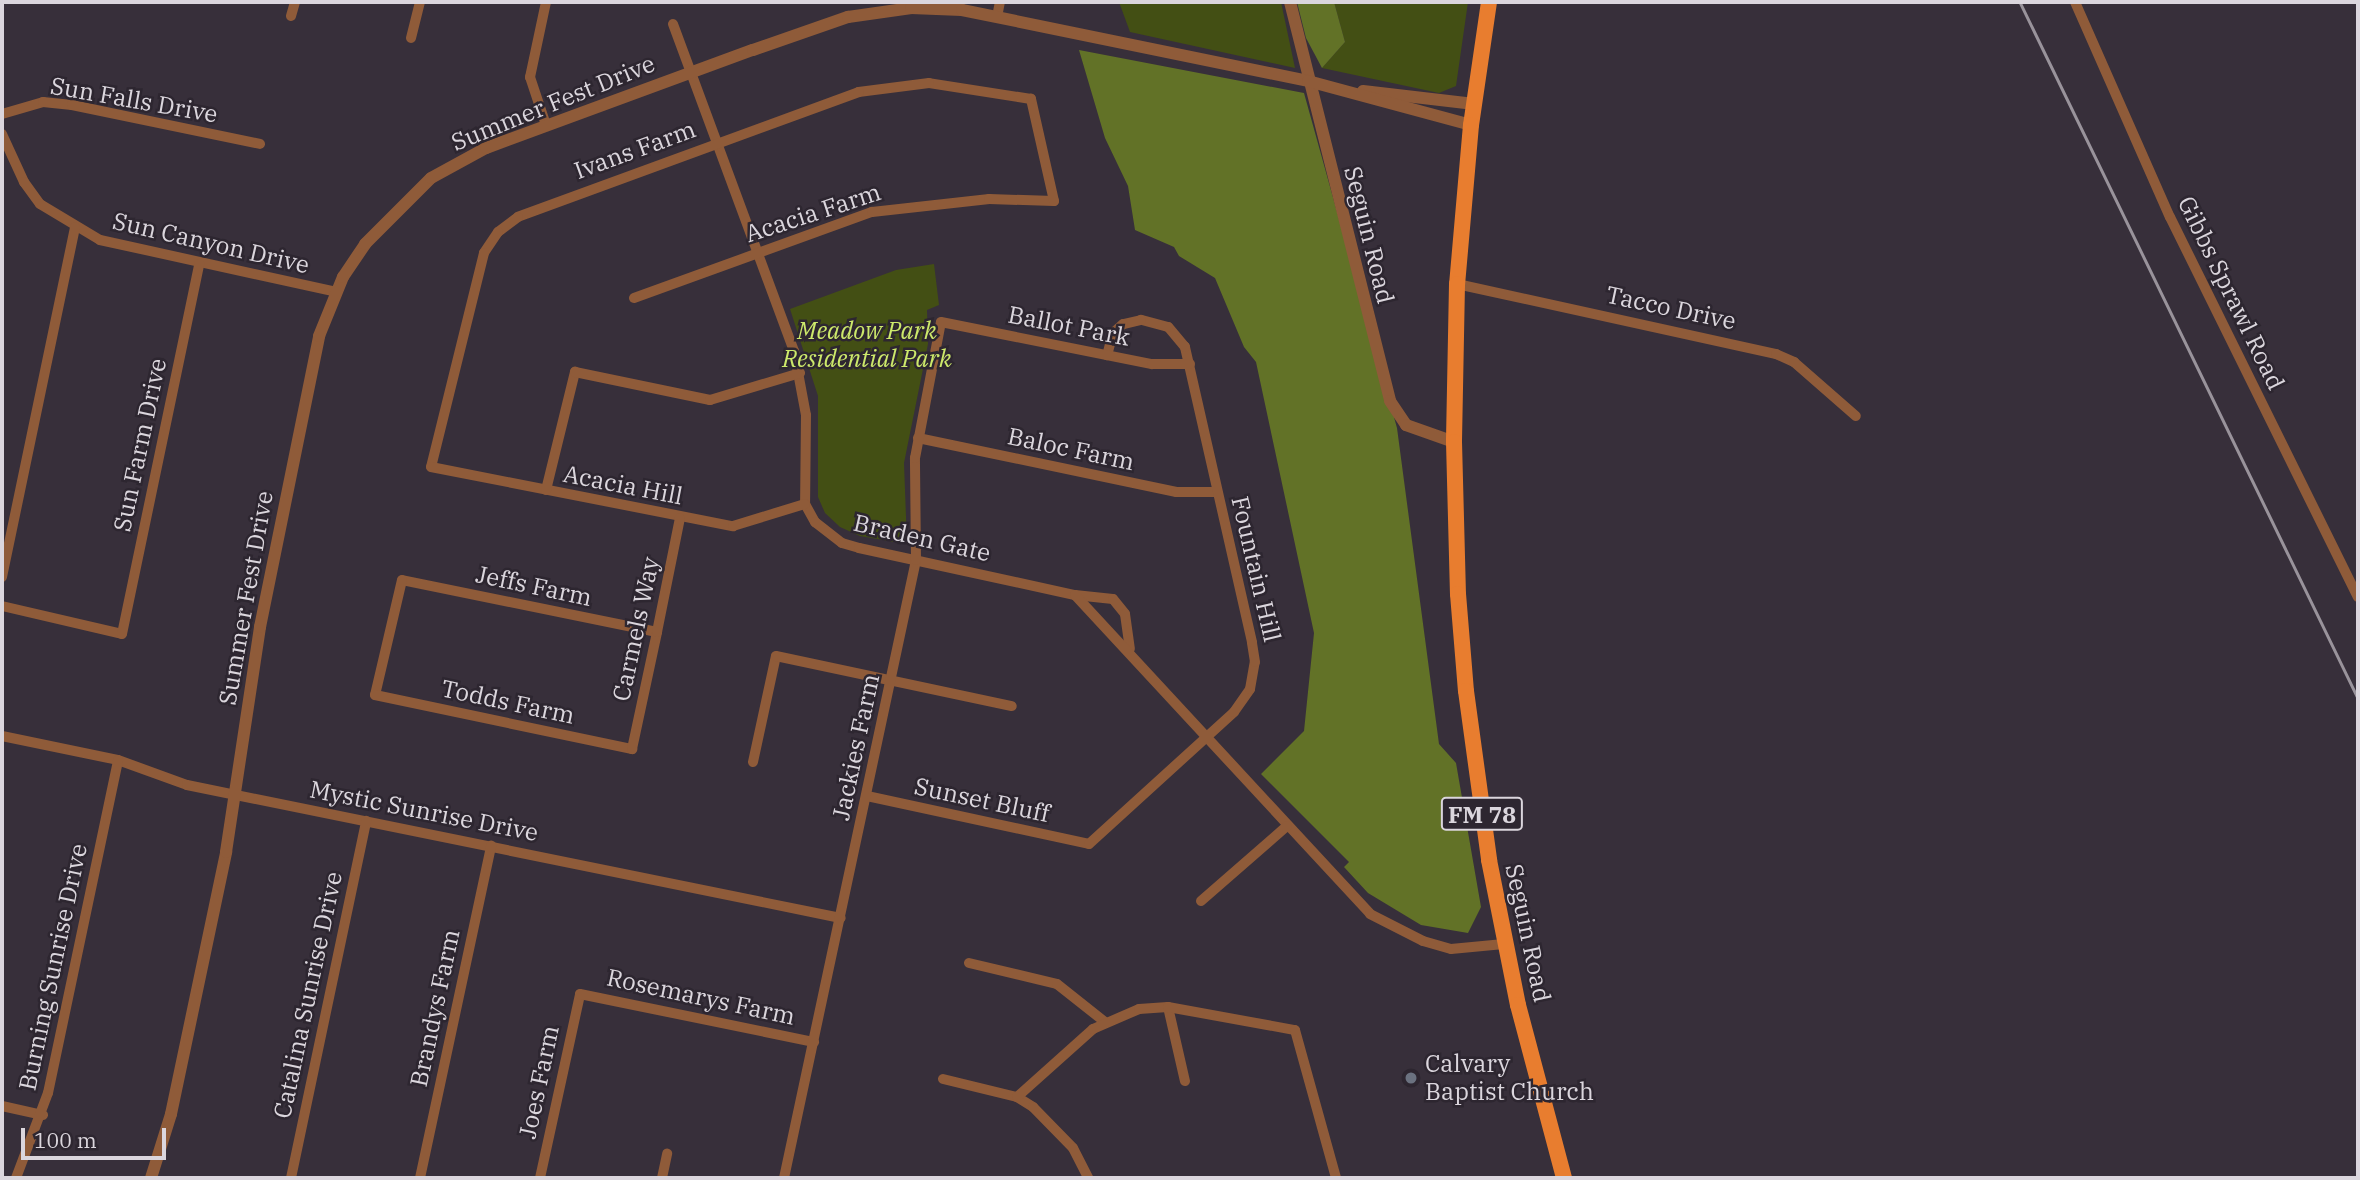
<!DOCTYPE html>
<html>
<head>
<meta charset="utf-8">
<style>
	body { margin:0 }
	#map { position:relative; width:2360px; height:1180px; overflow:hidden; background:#372f3a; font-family:"IBM Plex Serif",serif }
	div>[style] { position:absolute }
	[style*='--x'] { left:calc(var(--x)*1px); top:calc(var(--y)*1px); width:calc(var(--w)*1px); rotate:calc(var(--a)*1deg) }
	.green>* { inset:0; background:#434f14 }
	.forest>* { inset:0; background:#627227 }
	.minor>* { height:10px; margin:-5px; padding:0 5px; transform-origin:5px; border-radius:5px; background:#8f5b39 }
	.tertiary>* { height:12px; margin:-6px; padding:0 6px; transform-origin:6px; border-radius:6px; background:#8f5b39 }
	.primary>* { height:16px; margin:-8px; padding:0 8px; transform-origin:8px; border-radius:8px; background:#e87d2f }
	.rail>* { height:2.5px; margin:-1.25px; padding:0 1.25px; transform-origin:1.25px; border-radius:1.25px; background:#99939b }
	.dots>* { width:19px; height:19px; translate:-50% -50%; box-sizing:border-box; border:4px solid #2d2630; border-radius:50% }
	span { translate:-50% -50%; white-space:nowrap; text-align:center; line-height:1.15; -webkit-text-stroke:5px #2d2630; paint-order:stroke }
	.shield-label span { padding:2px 5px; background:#2d2630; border:2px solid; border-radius:5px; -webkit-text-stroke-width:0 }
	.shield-label { font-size:23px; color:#dbd6dd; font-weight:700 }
	.street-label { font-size:24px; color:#dbd6dd }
	.park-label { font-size:24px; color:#cde96b; font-style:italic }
	.poi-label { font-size:24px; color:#dbd6dd }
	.left { translate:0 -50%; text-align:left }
	.frame { position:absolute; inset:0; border:4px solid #dbd6dd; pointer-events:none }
	.scale { position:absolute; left:21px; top:1128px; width:145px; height:32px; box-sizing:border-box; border:4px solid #dbd6dd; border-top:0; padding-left:9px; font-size:21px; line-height:24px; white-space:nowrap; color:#dbd6dd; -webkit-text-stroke:5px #2d2630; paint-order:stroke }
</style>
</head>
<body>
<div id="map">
	<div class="green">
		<div style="clip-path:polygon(1119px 2px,1281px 2px,1295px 68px,1130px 32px)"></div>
		<div style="clip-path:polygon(1334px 2px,1468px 2px,1456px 86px,1439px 93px,1322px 68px,1345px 42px)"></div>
		<div style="clip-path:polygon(934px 264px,939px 305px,927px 310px,928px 344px,904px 463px,907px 544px,860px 536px,840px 527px,825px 513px,818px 497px,818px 396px,790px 309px,896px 270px)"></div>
	</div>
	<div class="forest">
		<div style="clip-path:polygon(1297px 2px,1334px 2px,1345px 42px,1322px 68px,1306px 38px)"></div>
		<div style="clip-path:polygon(1079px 50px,1304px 93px,1397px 428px,1439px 744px,1456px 763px,1481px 907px,1468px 933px,1421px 925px,1368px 893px,1344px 867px,1349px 862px,1261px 774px,1304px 731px,1314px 633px,1256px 362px,1244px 347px,1215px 278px,1179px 256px,1174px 247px,1135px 230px,1128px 186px,1105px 138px)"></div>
	</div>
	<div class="minor">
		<div style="--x:546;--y:2;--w:77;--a:102"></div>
		<div style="--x:530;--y:77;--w:51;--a:71.6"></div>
		<div style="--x:2075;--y:2;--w:235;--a:66.2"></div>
		<div style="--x:2170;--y:217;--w:424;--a:63.7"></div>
		<div style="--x:291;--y:16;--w:15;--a:-74"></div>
		<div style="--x:997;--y:17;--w:15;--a:-79"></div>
		<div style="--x:673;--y:24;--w:349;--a:69.7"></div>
		<div style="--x:794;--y:351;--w:65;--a:79.4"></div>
		<div style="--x:806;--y:415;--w:89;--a:90.6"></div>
		<div style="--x:805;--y:504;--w:21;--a:61"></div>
		<div style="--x:815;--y:522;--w:34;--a:38"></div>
		<div style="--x:842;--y:543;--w:18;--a:16"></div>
		<div style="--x:859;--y:548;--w:221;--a:12.3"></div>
		<div style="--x:1075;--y:595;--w:38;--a:6"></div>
		<div style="--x:1113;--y:599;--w:19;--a:51"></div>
		<div style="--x:1125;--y:614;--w:35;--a:82"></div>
		<div style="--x:411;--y:38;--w:37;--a:-76"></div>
		<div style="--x:2;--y:114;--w:43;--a:-16.3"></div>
		<div style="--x:43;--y:102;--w:29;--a:6"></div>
		<div style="--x:72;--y:105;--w:192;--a:11.7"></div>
		<div style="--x:2;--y:134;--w:53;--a:65.4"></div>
		<div style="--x:24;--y:182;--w:27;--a:54"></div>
		<div style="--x:40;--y:204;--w:70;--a:31"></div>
		<div style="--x:100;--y:240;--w:242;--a:12.4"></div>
		<div style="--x:1457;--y:284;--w:327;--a:12.4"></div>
		<div style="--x:1776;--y:354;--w:20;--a:24"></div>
		<div style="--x:1794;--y:362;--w:82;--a:41.1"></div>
		<div style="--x:634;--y:298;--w:253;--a:-19.9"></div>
		<div style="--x:872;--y:212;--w:118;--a:-6.3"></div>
		<div style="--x:989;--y:199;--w:65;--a:1.8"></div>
		<div style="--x:1054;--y:201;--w:105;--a:-102.7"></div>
		<div style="--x:1031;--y:99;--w:103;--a:-171.1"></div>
		<div style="--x:929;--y:83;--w:71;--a:172.7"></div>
		<div style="--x:859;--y:92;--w:363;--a:159.9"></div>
		<div style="--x:518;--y:217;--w:25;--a:143"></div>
		<div style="--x:498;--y:232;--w:25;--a:124"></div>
		<div style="--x:484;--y:253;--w:220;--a:103.9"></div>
		<div style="--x:431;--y:467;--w:308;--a:11.1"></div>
		<div style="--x:733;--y:526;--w:75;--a:-17"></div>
		<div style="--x:918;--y:438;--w:264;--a:11.8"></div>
		<div style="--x:1176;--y:492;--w:41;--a:0"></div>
		<div style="--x:546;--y:490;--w:122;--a:-76.2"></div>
		<div style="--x:575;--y:372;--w:138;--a:11.7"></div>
		<div style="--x:710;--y:400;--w:94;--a:-16.7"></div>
		<div style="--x:2;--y:577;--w:357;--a:-78.2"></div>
		<div style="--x:1075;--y:595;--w:434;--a:47.2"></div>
		<div style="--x:1370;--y:914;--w:59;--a:27"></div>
		<div style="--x:1423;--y:941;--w:29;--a:16"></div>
		<div style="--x:1451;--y:949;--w:53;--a:-5.4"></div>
		<div style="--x:2;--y:606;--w:123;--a:13.1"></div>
		<div style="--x:122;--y:634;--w:378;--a:-78.2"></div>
		<div style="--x:657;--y:632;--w:260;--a:-168.5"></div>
		<div style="--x:402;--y:580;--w:118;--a:103.2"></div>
		<div style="--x:375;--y:695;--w:263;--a:11.9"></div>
		<div style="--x:632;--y:749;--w:120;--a:-77.9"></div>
		<div style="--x:657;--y:632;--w:116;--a:-78.6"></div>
		<div style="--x:2;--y:736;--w:118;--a:11.7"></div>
		<div style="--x:118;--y:760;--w:73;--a:19.9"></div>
		<div style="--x:187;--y:785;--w:667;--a:11.5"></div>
		<div style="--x:753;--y:762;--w:108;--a:-77.8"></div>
		<div style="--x:776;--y:656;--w:241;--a:12"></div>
		<div style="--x:867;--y:796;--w:227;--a:12.2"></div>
		<div style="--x:1089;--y:844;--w:196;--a:-42.3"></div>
		<div style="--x:1234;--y:712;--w:28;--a:-55"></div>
		<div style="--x:1250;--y:689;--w:27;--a:-80"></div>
		<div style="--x:1255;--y:662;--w:20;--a:-99"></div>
		<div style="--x:1252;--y:642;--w:303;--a:-102.8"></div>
		<div style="--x:1185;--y:347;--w:26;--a:-130"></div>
		<div style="--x:1168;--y:327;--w:28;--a:-165"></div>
		<div style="--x:1141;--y:320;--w:18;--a:167"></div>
		<div style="--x:1123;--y:324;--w:13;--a:138"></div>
		<div style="--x:1113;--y:333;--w:23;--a:105"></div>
		<div style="--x:1201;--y:901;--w:114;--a:-41.1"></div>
		<div style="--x:969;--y:963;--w:90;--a:13.4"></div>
		<div style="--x:1057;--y:984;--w:61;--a:38.4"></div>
		<div style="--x:1168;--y:1007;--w:76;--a:77.1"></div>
		<div style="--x:943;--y:1079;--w:76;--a:13.7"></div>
		<div style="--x:1017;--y:1097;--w:19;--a:32"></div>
		<div style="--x:1033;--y:1107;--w:57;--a:45.7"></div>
		<div style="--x:1073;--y:1148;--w:34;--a:63"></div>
		<div style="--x:1017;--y:1097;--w:102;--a:-41.8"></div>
		<div style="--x:1093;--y:1029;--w:50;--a:-23.5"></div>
		<div style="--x:1139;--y:1009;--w:29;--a:-4"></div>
		<div style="--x:1168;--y:1007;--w:129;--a:10.3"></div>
		<div style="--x:1295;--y:1030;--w:154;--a:74.5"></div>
		<div style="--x:2;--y:1106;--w:42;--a:12.4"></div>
		<div style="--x:16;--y:1178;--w:91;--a:-69.4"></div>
		<div style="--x:48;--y:1093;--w:340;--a:-78.1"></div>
		<div style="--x:291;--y:1178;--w:365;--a:-78.1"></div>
		<div style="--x:420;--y:1178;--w:340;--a:-77.9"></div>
		<div style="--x:540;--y:1178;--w:188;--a:-77.7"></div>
		<div style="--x:580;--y:994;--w:239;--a:11.6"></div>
		<div style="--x:662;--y:1178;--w:25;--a:-78"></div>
		<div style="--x:784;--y:1178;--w:632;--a:-77.94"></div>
		<div style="--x:916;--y:560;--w:102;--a:-90.6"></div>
		<div style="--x:915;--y:458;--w:138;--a:-79.2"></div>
		<div style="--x:941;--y:322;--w:215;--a:11.3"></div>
		<div style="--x:1152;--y:364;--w:38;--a:0"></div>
	</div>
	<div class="tertiary">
		<div style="--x:1290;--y:2;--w:411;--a:75.9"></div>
		<div style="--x:1390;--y:401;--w:29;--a:56"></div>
		<div style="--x:1406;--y:425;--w:51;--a:19.5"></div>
		<div style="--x:1363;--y:91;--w:112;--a:6.7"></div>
		<div style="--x:151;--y:1178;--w:67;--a:-72.6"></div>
		<div style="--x:171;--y:1114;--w:268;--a:-78.1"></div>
		<div style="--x:226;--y:852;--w:228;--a:-81.4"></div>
		<div style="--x:260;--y:627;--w:297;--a:-78.5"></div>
		<div style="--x:319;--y:336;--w:64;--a:-67.9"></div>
		<div style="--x:343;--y:277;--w:40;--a:-56"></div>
		<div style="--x:365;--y:244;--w:93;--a:-45"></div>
		<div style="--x:431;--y:178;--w:63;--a:-28.6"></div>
		<div style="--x:486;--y:148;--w:284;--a:-20.2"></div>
		<div style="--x:753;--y:50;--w:101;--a:-19.2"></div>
		<div style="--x:848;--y:17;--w:64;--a:-8.1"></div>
		<div style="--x:911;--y:8;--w:51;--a:2.2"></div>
		<div style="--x:962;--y:10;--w:353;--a:11.6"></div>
		<div style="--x:1308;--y:81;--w:169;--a:15.1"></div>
	</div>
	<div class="primary">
		<div style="--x:1489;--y:2;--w:124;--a:98.3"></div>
		<div style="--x:1471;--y:125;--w:160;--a:95"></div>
		<div style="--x:1457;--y:284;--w:158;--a:91.1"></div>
		<div style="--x:1454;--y:442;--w:152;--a:88.5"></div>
		<div style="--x:1458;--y:594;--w:97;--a:85.3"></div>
		<div style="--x:1466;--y:691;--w:171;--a:82.2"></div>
		<div style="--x:1489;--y:860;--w:148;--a:78.7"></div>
		<div style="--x:1518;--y:1005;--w:179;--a:75.1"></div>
	</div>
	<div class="rail">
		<div style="--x:2020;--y:2;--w:774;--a:64.1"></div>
	</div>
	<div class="dots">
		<div style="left:1411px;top:1078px;background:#6b7280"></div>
	</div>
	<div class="shield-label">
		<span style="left:1482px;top:814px">FM 78</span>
	</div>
	<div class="street-label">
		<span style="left:134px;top:100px;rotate:10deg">Sun Falls Drive</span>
		<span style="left:553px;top:103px;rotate:-22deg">Summer Fest Drive</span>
		<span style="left:635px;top:150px;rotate:-20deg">Ivans Farm</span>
		<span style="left:813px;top:213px;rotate:-18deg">Acacia Farm</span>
		<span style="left:1369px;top:235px;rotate:76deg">Seguin Road</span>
		<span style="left:211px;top:243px;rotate:13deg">Sun Canyon Drive</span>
		<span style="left:2231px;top:293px;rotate:64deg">Gibbs Sprawl Road</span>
		<span style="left:1671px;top:308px;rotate:12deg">Tacco Drive</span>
		<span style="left:1069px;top:326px;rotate:11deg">Ballot Park</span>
		<span style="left:140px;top:445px;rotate:-78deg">Sun Farm Drive</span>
		<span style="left:1071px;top:449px;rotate:12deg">Baloc Farm</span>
		<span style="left:623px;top:485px;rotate:11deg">Acacia Hill</span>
		<span style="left:922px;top:538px;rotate:13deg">Braden Gate</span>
		<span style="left:1256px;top:569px;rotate:77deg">Fountain Hill</span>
		<span style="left:534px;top:586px;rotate:12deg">Jeffs Farm</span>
		<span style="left:246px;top:598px;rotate:-80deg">Summer Fest Drive</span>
		<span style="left:636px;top:629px;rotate:-78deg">Carmels Way</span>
		<span style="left:508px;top:702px;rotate:12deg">Todds Farm</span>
		<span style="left:856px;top:747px;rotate:-78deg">Jackies Farm</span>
		<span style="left:982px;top:800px;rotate:12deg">Sunset Bluff</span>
		<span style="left:424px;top:811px;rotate:11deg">Mystic Sunrise Drive</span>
		<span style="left:1528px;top:933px;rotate:78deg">Seguin Road</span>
		<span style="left:53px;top:967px;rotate:-78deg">Burning Sunrise Drive</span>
		<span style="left:308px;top:995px;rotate:-78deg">Catalina Sunrise Drive</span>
		<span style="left:701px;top:997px;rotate:12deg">Rosemarys Farm</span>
		<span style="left:435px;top:1008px;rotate:-78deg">Brandys Farm</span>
		<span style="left:539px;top:1082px;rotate:-78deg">Joes Farm</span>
	</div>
	<div class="park-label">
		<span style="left:867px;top:345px">Meadow Park<br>Residential Park</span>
	</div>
	<div class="poi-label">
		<span class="left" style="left:1425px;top:1078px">Calvary<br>Baptist Church</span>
	</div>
	<div class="frame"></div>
	<div class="scale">100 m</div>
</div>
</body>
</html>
